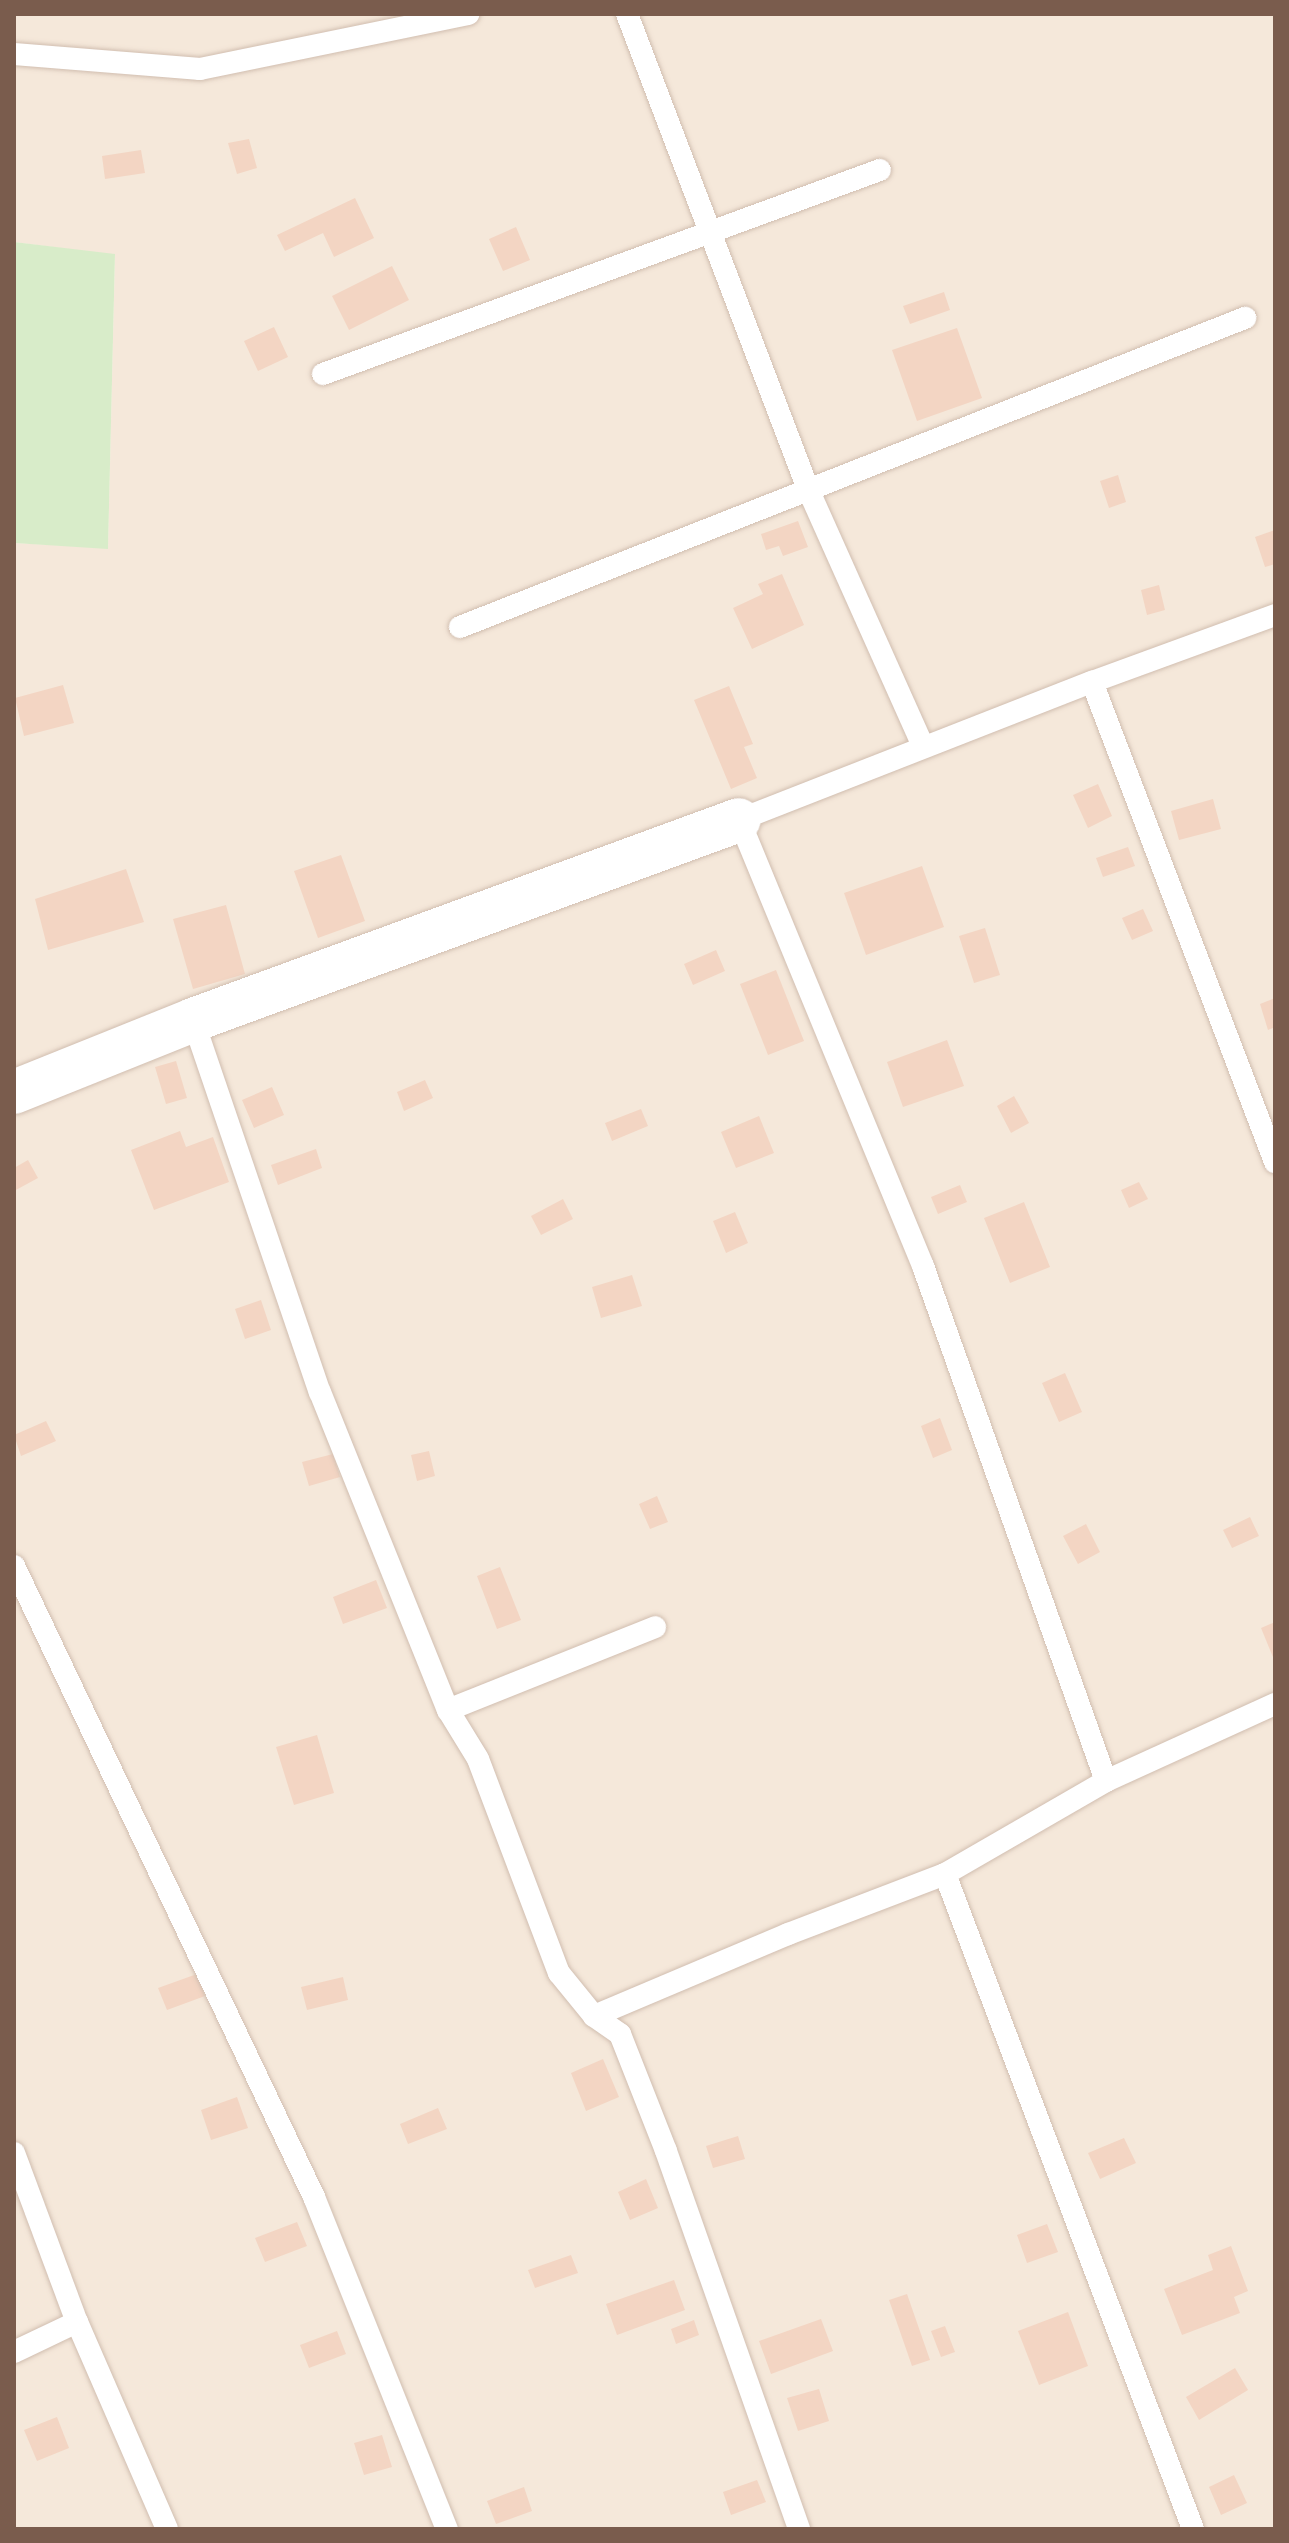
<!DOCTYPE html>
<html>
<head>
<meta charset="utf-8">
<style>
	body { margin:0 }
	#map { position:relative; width:1289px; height:2543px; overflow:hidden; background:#fdf6ec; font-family:"Golos Text",sans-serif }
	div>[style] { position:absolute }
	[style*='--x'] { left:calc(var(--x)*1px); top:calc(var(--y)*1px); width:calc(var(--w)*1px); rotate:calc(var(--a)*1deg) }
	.residential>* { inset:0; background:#f5e8da }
	.green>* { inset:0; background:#d8ecc9 }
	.building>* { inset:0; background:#f3d5c3 }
	.roads { filter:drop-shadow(0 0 2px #d1beb0) drop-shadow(0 0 2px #d1beb0) }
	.lane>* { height:22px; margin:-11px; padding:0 11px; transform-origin:11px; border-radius:11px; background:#fff }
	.street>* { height:44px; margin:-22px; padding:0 22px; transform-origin:22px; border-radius:22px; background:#fff }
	span { translate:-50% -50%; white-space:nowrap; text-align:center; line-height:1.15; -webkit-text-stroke:7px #fffaf3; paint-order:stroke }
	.frame { position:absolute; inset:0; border:16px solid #7a5c4d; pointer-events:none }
</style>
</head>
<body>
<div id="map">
	<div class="residential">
		<div style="clip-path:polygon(14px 14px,1275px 14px,1275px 2529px,14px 2529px,14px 543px,108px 548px,115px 255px,14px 242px)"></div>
	</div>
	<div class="green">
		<div style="clip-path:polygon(14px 242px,115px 254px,108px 549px,14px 543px)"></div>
	</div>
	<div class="building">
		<div style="clip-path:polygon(249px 139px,257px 168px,237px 174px,228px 143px)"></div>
		<div style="clip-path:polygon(141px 150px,145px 173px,105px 179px,102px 156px)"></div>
		<div style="clip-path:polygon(355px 198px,374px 238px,334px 257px,323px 233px,285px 251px,277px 235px)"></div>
		<div style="clip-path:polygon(516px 227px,530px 260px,503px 271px,489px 239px)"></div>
		<div style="clip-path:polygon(392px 266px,409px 300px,349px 330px,332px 296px)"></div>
		<div style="clip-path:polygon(944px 292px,950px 310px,910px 324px,903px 306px)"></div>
		<div style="clip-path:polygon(274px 327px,288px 357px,258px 371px,244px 341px)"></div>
		<div style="clip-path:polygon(957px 328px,982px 398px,917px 421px,892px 350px)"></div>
		<div style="clip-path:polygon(1118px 475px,1126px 502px,1109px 508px,1100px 481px)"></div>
		<div style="clip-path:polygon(798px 521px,808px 547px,783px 556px,779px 546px,766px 550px,761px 534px)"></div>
		<div style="clip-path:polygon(1275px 530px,1275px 564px,1265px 567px,1255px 537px)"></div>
		<div style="clip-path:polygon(782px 574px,804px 625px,752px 649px,733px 608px,763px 594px,758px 584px)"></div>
		<div style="clip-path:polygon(1159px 585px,1165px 610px,1147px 615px,1141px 590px)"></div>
		<div style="clip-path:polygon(63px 685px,74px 723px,24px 736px,15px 698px)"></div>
		<div style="clip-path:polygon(729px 686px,753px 744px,744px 747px,757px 778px,731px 789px,694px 700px)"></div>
		<div style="clip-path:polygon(1098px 784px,1112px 816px,1088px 828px,1073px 795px)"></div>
		<div style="clip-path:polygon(1213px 799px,1221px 829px,1179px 840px,1171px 811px)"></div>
		<div style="clip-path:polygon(1128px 847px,1135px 866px,1103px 877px,1096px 858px)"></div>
		<div style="clip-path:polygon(341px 855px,365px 921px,318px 938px,294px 871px)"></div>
		<div style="clip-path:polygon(922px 866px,944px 927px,866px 955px,844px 893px)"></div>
		<div style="clip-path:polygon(126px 869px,144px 922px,48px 950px,35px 899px)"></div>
		<div style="clip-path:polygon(226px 905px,245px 974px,193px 989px,173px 919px)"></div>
		<div style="clip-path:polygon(1143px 909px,1153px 931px,1132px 940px,1122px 918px)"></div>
		<div style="clip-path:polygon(985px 928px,1000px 975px,974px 983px,959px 936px)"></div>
		<div style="clip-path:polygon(716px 950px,725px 971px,693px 985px,684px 964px)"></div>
		<div style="clip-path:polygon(776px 970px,804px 1041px,768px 1055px,740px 984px)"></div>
		<div style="clip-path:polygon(1275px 998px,1275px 1027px,1268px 1030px,1260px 1004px)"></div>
		<div style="clip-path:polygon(947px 1040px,964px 1086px,903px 1107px,887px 1062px)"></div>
		<div style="clip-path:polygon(176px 1061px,187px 1098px,166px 1104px,155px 1067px)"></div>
		<div style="clip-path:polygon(425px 1080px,433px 1098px,404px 1111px,397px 1092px)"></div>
		<div style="clip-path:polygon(272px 1087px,284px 1115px,254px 1128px,242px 1100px)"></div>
		<div style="clip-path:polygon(1014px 1096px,1029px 1123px,1011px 1133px,997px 1106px)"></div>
		<div style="clip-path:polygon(641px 1109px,648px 1126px,612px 1141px,605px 1123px)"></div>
		<div style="clip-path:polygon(759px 1116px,774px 1153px,736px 1168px,721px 1132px)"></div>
		<div style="clip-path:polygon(180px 1131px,186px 1147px,213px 1137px,229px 1182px,154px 1210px,131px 1150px)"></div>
		<div style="clip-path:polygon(316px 1149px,322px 1168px,278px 1185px,271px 1165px)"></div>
		<div style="clip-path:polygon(28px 1160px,38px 1178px,14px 1191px,14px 1168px)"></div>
		<div style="clip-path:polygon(1139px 1182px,1148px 1199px,1129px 1208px,1121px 1190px)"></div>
		<div style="clip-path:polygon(960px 1185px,967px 1202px,938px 1214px,931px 1197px)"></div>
		<div style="clip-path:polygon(563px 1199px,573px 1219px,541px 1235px,531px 1216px)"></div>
		<div style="clip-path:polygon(1024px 1202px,1050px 1267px,1010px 1283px,984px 1218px)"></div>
		<div style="clip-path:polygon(735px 1212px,748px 1243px,726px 1253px,713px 1221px)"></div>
		<div style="clip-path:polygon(632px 1275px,642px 1306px,601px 1318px,592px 1287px)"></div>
		<div style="clip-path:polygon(261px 1300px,271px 1330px,245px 1339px,235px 1309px)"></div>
		<div style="clip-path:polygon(1065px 1373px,1082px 1412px,1059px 1422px,1042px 1383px)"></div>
		<div style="clip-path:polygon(940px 1418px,952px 1450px,933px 1458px,921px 1426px)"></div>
		<div style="clip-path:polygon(46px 1421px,56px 1441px,21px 1456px,14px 1435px)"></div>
		<div style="clip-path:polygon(429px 1451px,435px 1476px,417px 1481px,411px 1455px)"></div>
		<div style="clip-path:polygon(333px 1454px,340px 1477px,309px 1486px,302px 1462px)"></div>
		<div style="clip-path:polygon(657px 1496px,668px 1522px,650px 1529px,639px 1504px)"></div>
		<div style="clip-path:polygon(1250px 1517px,1259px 1536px,1232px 1548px,1223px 1530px)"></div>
		<div style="clip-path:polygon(1086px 1524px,1100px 1552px,1078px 1564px,1063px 1536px)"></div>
		<div style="clip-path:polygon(500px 1567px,521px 1620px,497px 1629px,477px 1576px)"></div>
		<div style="clip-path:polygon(376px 1580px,387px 1608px,343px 1624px,333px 1597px)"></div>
		<div style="clip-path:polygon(1275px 1622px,1275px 1662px,1261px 1628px)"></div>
		<div style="clip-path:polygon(317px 1735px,334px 1793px,294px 1805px,276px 1747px)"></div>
		<div style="clip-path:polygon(197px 1974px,205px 1996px,167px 2010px,158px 1988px)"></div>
		<div style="clip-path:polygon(343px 1977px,348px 2000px,307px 2010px,301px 1987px)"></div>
		<div style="clip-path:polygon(603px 2059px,619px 2097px,586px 2111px,571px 2073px)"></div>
		<div style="clip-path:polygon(237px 2097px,248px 2128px,211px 2140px,201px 2110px)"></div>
		<div style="clip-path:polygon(438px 2108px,447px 2129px,408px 2144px,400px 2124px)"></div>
		<div style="clip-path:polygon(738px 2136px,745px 2159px,713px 2168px,706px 2146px)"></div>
		<div style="clip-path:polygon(1124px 2138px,1136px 2163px,1100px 2179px,1088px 2153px)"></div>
		<div style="clip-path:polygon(646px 2179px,658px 2208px,630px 2220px,618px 2192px)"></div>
		<div style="clip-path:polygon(297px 2222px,307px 2246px,265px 2262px,255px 2238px)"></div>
		<div style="clip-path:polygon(1047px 2224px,1058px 2252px,1027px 2263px,1017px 2235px)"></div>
		<div style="clip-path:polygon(1231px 2246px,1248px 2291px,1234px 2297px,1240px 2313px,1182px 2335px,1164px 2289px,1213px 2270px,1208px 2255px)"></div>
		<div style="clip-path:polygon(571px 2255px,578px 2273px,535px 2288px,528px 2270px)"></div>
		<div style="clip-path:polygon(674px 2280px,685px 2310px,617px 2335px,606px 2304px)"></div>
		<div style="clip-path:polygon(907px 2294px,930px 2360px,912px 2366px,889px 2300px)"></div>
		<div style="clip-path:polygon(1068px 2312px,1088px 2366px,1039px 2385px,1018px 2331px)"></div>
		<div style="clip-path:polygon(821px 2319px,833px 2351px,771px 2374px,759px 2341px)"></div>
		<div style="clip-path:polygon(694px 2320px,699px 2335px,676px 2344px,671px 2329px)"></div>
		<div style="clip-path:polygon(945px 2326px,955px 2352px,941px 2357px,931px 2331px)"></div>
		<div style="clip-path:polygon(337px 2331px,346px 2354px,309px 2368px,300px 2345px)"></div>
		<div style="clip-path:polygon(1235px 2368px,1248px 2390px,1199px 2420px,1186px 2397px)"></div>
		<div style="clip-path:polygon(819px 2389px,829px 2421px,798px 2431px,787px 2398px)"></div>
		<div style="clip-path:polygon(57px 2417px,69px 2448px,37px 2461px,24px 2430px)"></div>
		<div style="clip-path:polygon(382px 2435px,392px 2467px,364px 2475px,354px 2443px)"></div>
		<div style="clip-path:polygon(1234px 2475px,1247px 2503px,1221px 2515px,1209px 2487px)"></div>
		<div style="clip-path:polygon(757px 2480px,766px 2502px,731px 2515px,723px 2492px)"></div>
		<div style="clip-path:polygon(524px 2487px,532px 2511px,496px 2524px,487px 2501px)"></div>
	</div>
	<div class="roads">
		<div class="lane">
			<div style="--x:627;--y:14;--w:508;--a:69.14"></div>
			<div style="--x:808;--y:489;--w:282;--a:65.9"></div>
			<div style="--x:14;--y:54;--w:187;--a:4.6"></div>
			<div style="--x:200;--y:69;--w:274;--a:-11.6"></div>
			<div style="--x:323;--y:374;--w:593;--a:-20.12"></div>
			<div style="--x:460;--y:627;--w:844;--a:-21.49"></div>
			<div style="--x:1092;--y:682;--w:514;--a:69.13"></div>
			<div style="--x:193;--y:1020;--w:393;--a:71.2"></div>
			<div style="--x:320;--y:1392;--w:343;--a:68.1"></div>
			<div style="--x:448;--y:1710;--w:57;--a:58.5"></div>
			<div style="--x:478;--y:1759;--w:229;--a:69.3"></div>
			<div style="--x:559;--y:1973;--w:55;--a:50.9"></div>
			<div style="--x:594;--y:2016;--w:32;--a:35"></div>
			<div style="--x:620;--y:2034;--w:126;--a:68.5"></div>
			<div style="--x:666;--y:2151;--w:401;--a:70.6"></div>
			<div style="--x:14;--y:1566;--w:699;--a:64.57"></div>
			<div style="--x:314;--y:2197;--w:358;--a:68.2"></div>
			<div style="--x:448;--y:1710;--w:223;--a:-21.8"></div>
			<div style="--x:1106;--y:1781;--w:547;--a:-109.56"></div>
			<div style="--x:923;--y:1266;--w:482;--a:-112.4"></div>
			<div style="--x:739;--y:820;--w:379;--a:-21.4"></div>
			<div style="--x:1092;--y:682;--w:195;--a:-20.1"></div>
			<div style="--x:945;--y:1874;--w:700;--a:69.26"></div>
			<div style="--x:594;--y:2016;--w:211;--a:-22.9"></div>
			<div style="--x:788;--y:1934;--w:168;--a:-20.9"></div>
			<div style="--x:945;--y:1874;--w:186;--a:-30"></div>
			<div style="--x:1106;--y:1781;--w:186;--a:-24.5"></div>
			<div style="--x:14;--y:2153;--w:180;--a:69.6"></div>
			<div style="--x:77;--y:2322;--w:226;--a:66.5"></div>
			<div style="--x:14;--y:2352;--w:70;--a:-25.5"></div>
		</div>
		<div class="street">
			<div style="--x:14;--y:1092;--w:193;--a:-21.9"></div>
			<div style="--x:193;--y:1020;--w:581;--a:-20.12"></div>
		</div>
	</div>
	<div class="frame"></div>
</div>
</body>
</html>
